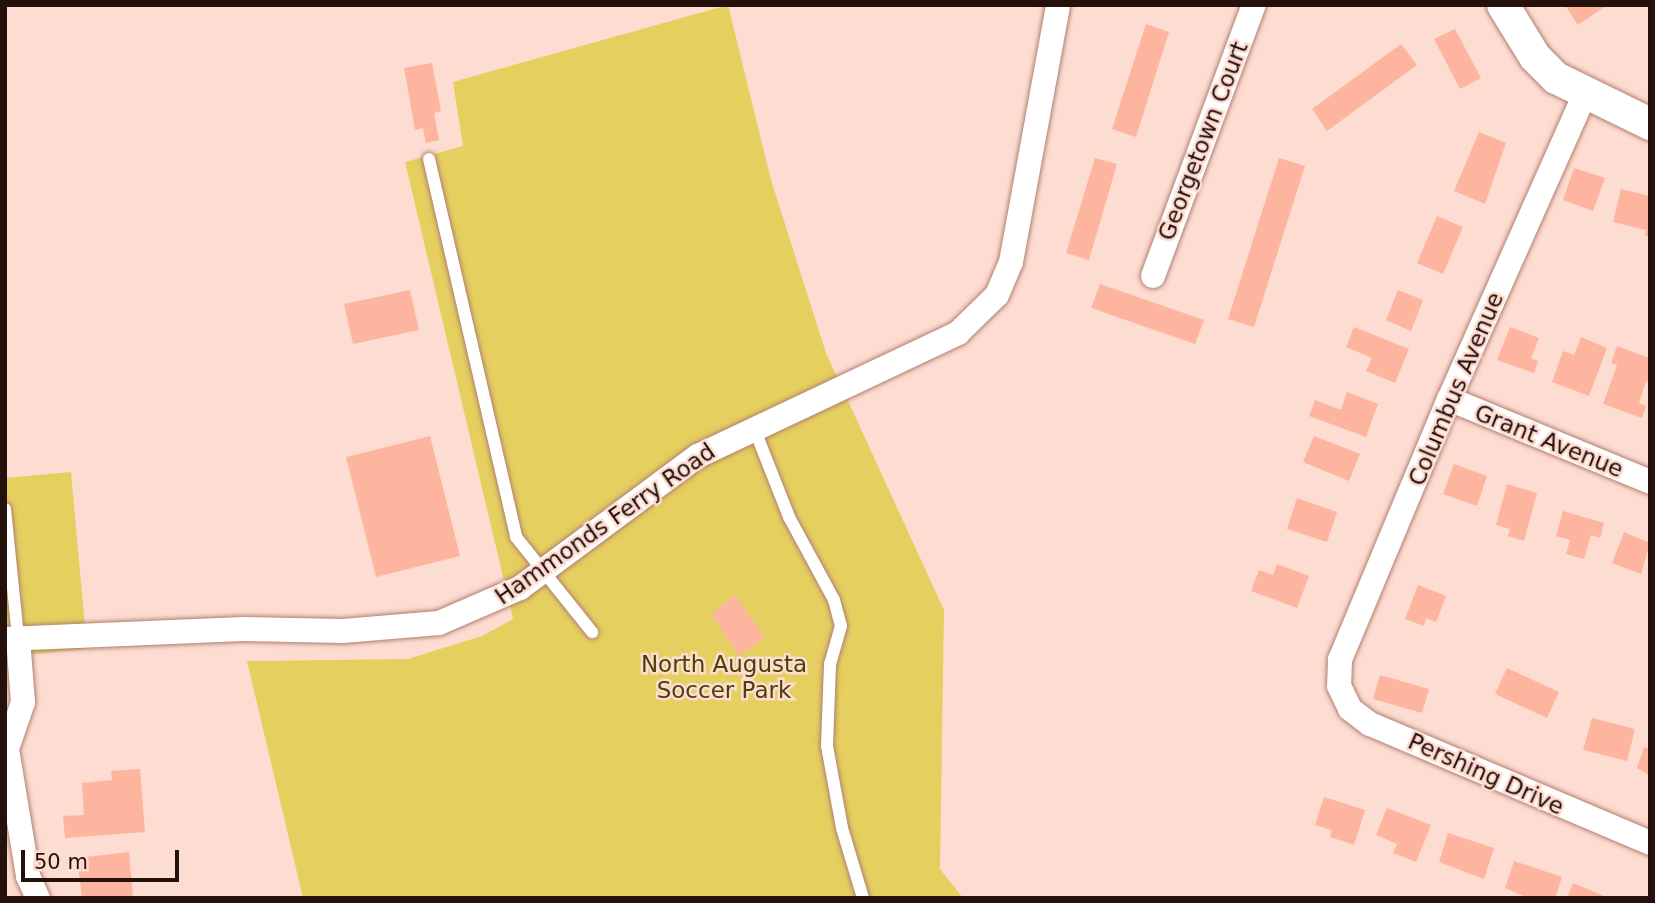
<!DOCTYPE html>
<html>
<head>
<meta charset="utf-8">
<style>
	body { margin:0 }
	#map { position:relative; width:1655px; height:903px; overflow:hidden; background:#fddcd1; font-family:"DejaVu Sans",sans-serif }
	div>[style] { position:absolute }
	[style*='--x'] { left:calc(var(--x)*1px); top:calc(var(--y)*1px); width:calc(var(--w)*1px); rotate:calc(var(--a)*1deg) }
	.green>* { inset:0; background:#e5cf5f }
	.building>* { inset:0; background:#fdb59f }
	.roads { filter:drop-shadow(0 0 2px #b17f70) drop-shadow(0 0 2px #b17f70) }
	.service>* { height:12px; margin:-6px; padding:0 6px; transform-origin:6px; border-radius:6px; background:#fff }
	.minor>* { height:24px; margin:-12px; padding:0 12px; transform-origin:12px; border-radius:12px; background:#fff }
	.tertiary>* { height:32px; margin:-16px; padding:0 16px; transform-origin:16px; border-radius:16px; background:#fff }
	span { translate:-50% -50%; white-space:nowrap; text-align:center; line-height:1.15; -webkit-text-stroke:5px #fddcd1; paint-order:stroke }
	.street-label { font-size:23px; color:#24110c }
	.park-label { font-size:23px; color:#4a4008 }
	.frame { position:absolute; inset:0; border:7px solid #24110c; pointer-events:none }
	.scale { position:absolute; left:21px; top:850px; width:158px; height:32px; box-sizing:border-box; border:4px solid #24110c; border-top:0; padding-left:9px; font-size:21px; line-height:24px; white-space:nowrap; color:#24110c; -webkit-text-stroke:5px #fddcd1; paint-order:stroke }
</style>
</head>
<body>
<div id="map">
	<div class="green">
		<div style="clip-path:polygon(728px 5px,771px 180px,826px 353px,944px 610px,940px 869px,963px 898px,303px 898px,247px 661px,408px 659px,482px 636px,513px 619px,405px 162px,463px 146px,453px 82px)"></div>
		<div style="clip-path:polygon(71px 472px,87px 649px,5px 657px,5px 478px)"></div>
	</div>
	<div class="building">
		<div style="clip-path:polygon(1565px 5px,1607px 5px,1578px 25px)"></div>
		<div style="clip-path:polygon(1146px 24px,1169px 32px,1136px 137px,1112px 129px)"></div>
		<div style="clip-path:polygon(1455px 29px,1481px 78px,1460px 89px,1434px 39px)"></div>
		<div style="clip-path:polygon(1401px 44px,1417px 65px,1327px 131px,1312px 109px)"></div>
		<div style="clip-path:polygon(432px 63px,441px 111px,434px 113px,439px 140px,426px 143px,423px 128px,415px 130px,404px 68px)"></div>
		<div style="clip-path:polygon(1479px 132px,1506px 143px,1485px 204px,1454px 191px)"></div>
		<div style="clip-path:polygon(1095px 158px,1117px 164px,1089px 260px,1066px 253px)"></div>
		<div style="clip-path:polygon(1279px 158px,1305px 166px,1254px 327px,1228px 319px)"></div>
		<div style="clip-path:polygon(1574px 168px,1605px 178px,1593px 211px,1563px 200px)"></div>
		<div style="clip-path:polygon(1621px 189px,1650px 196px,1650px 237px,1645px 236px,1646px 230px,1613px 222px)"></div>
		<div style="clip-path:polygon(1437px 216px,1463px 227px,1443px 274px,1417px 263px)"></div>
		<div style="clip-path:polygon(1100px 284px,1204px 320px,1195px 344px,1091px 308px)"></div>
		<div style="clip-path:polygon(410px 290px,419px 330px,353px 344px,344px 304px)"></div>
		<div style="clip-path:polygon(1398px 290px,1423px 300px,1411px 331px,1386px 320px)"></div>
		<div style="clip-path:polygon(1354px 327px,1409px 349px,1395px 383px,1366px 371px,1372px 358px,1346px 347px)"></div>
		<div style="clip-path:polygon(1510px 327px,1539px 338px,1531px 358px,1538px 361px,1534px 373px,1497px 360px)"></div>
		<div style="clip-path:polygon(1581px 337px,1607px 348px,1589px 396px,1552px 382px,1563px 351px,1574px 355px)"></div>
		<div style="clip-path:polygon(1617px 346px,1650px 358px,1650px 383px,1646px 381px,1639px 403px,1646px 406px,1642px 418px,1603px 404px,1617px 365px,1611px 363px)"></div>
		<div style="clip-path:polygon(1347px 392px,1378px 404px,1366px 437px,1309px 416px,1315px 400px,1341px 410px)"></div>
		<div style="clip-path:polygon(430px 436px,460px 556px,376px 577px,346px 457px)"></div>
		<div style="clip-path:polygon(1314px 436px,1360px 454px,1349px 481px,1303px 462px)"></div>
		<div style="clip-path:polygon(1454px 464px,1487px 476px,1477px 506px,1443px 494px)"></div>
		<div style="clip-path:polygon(1507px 484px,1537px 493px,1524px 541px,1508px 536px,1510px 529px,1496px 525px)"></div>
		<div style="clip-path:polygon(1297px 498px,1337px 512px,1327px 542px,1287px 529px)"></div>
		<div style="clip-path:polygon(1563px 511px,1604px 523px,1600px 538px,1591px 535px,1584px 559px,1566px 554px,1570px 540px,1556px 536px)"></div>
		<div style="clip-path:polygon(1624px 532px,1650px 543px,1641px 574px,1612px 563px)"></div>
		<div style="clip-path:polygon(1277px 564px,1309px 576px,1297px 608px,1251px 591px,1259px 570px,1273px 575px)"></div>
		<div style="clip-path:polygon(1418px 585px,1446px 596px,1436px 622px,1426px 618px,1424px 626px,1405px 619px)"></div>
		<div style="clip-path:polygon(735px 595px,765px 637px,739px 656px,711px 614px)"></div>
		<div style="clip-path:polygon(1507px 668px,1559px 692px,1547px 718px,1495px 694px)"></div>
		<div style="clip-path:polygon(1380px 675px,1429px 689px,1422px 713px,1373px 699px)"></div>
		<div style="clip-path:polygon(1592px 718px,1635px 729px,1627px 761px,1583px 750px)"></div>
		<div style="clip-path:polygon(1644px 747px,1650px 749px,1650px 776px,1637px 768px)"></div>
		<div style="clip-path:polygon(140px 769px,145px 832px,65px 838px,63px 816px,84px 815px,82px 783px,112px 780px,111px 771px)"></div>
		<div style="clip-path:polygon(1324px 797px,1365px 810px,1354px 845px,1330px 837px,1332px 830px,1315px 825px)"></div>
		<div style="clip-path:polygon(1387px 808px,1431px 825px,1416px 862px,1393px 853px,1397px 844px,1376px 835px)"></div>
		<div style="clip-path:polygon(1448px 833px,1494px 848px,1484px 879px,1439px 862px)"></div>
		<div style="clip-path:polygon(129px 852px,133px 898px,82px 898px,77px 858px)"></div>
		<div style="clip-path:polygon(1514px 861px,1562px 877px,1555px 898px,1528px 898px,1505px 888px)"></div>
		<div style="clip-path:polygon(1573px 883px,1609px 898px,1567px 898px)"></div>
	</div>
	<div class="roads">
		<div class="service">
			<div style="--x:429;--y:159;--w:388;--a:77"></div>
			<div style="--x:516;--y:537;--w:122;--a:51.3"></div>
			<div style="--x:754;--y:428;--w:96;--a:68.5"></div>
			<div style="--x:789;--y:517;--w:94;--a:61.5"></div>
			<div style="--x:834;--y:600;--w:27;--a:75"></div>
			<div style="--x:841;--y:626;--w:40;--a:106"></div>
			<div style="--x:830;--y:664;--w:82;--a:92.1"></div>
			<div style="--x:827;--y:746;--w:83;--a:79.6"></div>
			<div style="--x:842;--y:828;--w:73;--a:73.3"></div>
			<div style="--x:5;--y:509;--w:130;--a:84.2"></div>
		</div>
		<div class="minor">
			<div style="--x:1584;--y:96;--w:332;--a:114"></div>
			<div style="--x:1449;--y:399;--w:283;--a:112.7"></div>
			<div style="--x:1340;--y:660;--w:26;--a:92"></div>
			<div style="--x:1339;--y:686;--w:25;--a:64"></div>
			<div style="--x:1350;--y:709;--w:25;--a:37"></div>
			<div style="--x:1370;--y:724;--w:304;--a:23"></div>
			<div style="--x:1153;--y:276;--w:289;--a:-69.6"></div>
			<div style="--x:1449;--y:399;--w:217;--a:22.4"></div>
			<div style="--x:5;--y:639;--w:238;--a:-2.4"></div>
			<div style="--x:243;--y:629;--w:100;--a:1.1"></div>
			<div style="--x:343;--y:631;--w:96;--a:-4.8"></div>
			<div style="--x:439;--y:623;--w:88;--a:-23.4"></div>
			<div style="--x:520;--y:588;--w:222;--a:-36.6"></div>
			<div style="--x:698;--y:456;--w:288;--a:-25.3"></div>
			<div style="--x:958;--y:333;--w:54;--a:-44.3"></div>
			<div style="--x:997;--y:295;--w:36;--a:-67"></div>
			<div style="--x:1011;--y:262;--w:261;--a:-79.6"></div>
			<div style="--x:5;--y:737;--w:141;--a:80.6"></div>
			<div style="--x:28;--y:876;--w:24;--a:66"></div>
			<div style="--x:9;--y:743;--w:43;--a:-71.1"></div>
			<div style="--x:23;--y:702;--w:64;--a:-94.5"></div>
		</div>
		<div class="tertiary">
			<div style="--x:1503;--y:5;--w:61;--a:58.4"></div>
			<div style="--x:1535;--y:57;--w:30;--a:45"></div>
			<div style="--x:1556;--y:78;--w:105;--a:26.1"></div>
		</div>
	</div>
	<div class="street-label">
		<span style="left:1203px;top:141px;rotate:-69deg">Georgetown Court</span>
		<span style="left:1456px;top:389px;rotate:-67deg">Columbus Avenue</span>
		<span style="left:1549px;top:441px;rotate:22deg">Grant Avenue</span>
		<span style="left:605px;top:524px;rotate:-35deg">Hammonds Ferry Road</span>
		<span style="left:1486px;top:774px;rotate:24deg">Pershing Drive</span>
	</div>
	<div class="park-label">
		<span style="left:724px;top:677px">North Augusta<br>Soccer Park</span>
	</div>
	<div class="frame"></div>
	<div class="scale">50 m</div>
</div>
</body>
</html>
